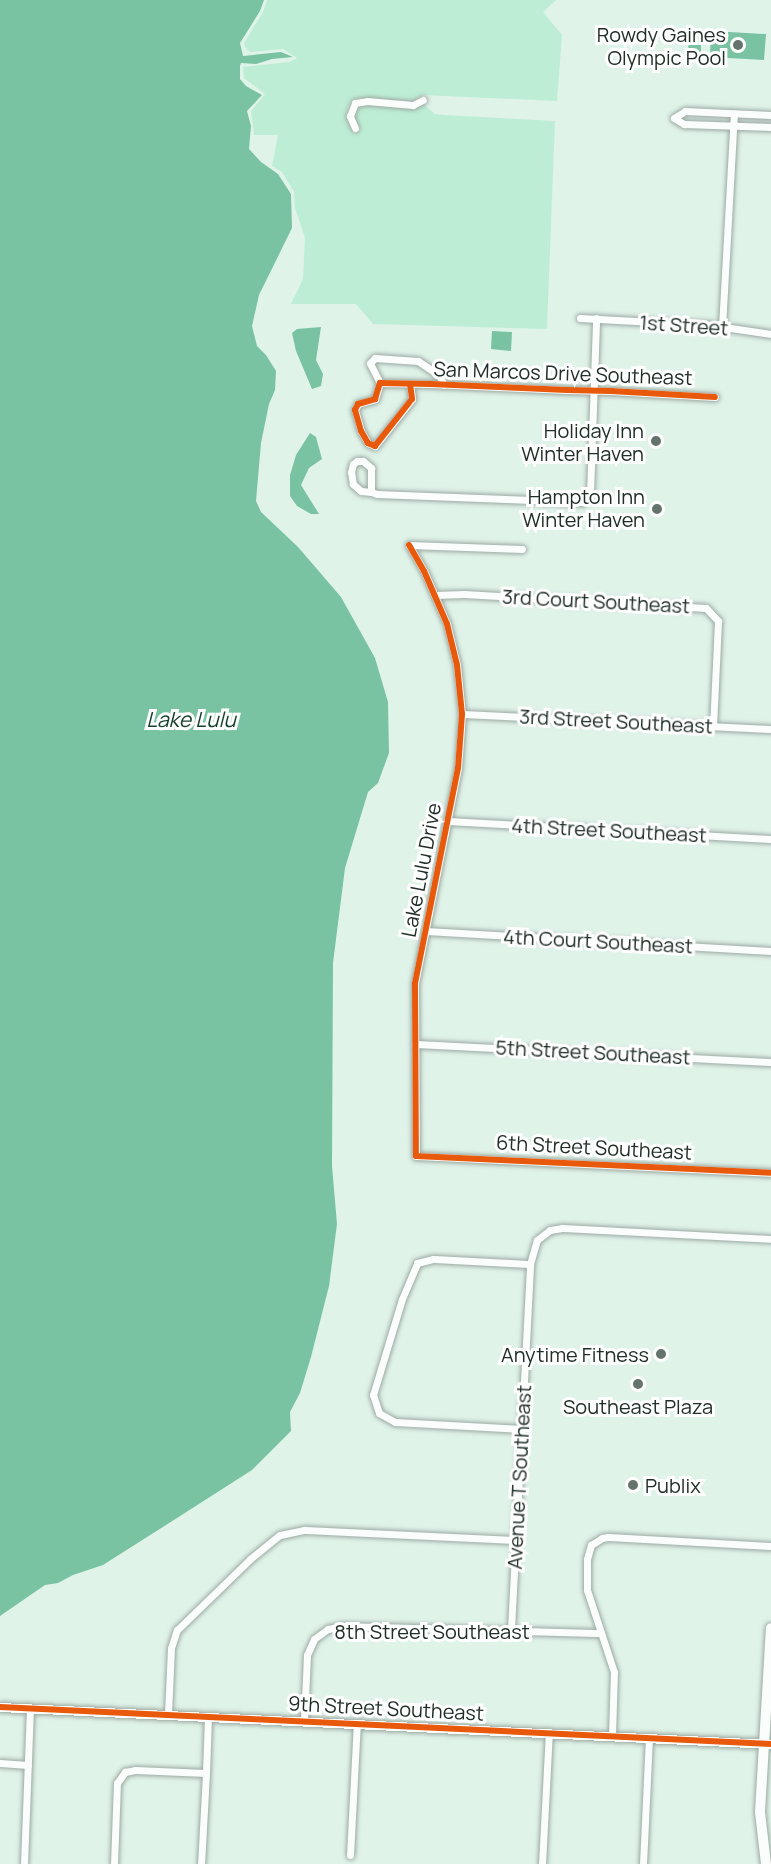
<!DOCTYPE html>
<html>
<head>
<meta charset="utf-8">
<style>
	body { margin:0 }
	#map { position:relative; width:771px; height:1864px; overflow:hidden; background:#e0f3e9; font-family:Manrope,sans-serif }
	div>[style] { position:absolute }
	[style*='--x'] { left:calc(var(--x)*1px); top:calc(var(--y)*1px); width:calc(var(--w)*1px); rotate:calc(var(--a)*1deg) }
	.green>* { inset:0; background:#bdeed5 }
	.water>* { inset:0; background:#79c3a2 }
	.roads { filter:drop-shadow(0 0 2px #9caaa3) drop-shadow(0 0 2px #9caaa3) }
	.street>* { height:7px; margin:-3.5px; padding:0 3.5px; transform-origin:3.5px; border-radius:3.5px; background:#fafdfc }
	.secondary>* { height:9px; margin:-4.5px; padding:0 4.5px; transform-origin:4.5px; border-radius:4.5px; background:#fafdfc }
	.primary>* { height:10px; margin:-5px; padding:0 5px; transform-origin:5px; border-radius:5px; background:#fafdfc }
	.cycleway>* { height:6px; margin:-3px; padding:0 3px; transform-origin:3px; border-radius:3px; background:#e8590c }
	.dots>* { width:16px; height:16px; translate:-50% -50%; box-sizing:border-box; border:3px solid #fefefe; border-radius:50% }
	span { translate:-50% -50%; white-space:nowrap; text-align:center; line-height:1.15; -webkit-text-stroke:6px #fefefe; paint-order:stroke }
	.poi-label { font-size:20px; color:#212e28 }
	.right { translate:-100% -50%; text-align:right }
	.left { translate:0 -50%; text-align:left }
	.street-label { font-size:20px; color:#212e28 }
	.water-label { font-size:21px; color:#17412f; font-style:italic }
</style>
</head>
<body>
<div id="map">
	<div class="green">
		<div style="clip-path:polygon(267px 0,556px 0,543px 12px,562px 35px,557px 101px,423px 95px,412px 101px,359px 98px,351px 101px,346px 111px,347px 121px,354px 134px,361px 130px,355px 119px,355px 112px,361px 105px,412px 108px,423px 104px,435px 114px,444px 115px,555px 121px,547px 329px,373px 324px,356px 304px,291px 304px,303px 279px,305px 238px,295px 208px,294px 192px,282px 172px,272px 166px,278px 135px,254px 135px,251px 111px,265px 94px,244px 78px,243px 67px,289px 62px,297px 58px,283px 49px,250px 52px,245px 47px,244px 43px,263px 12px)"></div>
	</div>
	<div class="water">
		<div style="clip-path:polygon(0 0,264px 0,260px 11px,240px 43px,243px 56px,281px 52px,293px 57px,272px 59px,256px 64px,241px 63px,240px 66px,240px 79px,246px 86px,262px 95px,247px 111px,251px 126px,249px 149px,261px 162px,278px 174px,291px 194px,292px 228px,259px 295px,252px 326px,257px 346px,266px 355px,276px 371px,275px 390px,269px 404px,261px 443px,256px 501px,261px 512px,298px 547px,341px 597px,375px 658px,388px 702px,389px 753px,378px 783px,368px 792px,345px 868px,333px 963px,332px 1166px,337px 1224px,329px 1286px,311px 1357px,300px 1393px,290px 1412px,291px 1431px,252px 1470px,177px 1518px,103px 1565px,73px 1575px,58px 1583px,45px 1585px,0 1616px)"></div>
		<div style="clip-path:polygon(711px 31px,766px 34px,764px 60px,710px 57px)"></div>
		<div style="clip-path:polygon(689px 34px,701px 34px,701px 54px,688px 54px)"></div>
		<div style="clip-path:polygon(321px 327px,316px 360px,323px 374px,321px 386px,312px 389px,296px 351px,292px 333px,297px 329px)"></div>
		<div style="clip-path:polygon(492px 331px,512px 332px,511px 351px,491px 349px)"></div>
		<div style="clip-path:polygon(310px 433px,316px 437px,322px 459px,309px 468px,301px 485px,319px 514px,311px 514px,297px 506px,290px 496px,290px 475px,296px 455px)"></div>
	</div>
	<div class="roads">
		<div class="street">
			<div style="--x:674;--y:118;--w:13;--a:-32"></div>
			<div style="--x:685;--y:111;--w:86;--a:2.7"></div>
			<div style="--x:674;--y:118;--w:12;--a:31"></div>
			<div style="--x:684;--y:124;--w:87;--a:2"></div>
			<div style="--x:355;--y:128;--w:13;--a:-113"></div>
			<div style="--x:350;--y:116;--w:14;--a:-69"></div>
			<div style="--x:355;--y:103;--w:12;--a:-9"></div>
			<div style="--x:367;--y:101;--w:46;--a:5"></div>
			<div style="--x:413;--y:105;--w:11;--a:-27"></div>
			<div style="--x:580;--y:318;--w:130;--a:3.1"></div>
			<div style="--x:710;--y:325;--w:62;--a:8.4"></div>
			<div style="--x:722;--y:327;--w:214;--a:-86.8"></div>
			<div style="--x:380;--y:383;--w:22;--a:-117"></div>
			<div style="--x:370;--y:363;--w:7;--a:-45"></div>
			<div style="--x:375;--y:358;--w:43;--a:4"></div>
			<div style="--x:418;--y:361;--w:25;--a:34"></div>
			<div style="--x:439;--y:375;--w:11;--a:63"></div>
			<div style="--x:410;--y:384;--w:15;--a:82"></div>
			<div style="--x:412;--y:399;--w:60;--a:128.2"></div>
			<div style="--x:375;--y:446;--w:8;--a:-157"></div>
			<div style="--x:368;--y:443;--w:14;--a:-120"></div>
			<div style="--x:361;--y:431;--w:22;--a:-106"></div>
			<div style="--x:355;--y:410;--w:7;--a:-63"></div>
			<div style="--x:358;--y:404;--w:18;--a:-16"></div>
			<div style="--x:375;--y:399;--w:17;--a:-73"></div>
			<div style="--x:380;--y:383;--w:51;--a:1.1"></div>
			<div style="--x:431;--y:384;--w:136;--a:2.5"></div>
			<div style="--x:567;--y:390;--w:44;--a:1.3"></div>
			<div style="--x:611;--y:391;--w:104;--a:3.3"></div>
			<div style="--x:371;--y:492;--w:10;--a:-174"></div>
			<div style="--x:361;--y:491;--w:11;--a:-139"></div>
			<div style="--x:353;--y:484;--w:12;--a:-99"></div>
			<div style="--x:351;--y:472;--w:8;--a:-76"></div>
			<div style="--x:353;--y:464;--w:5;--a:-37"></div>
			<div style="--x:357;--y:461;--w:6;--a:0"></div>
			<div style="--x:363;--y:461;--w:11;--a:41"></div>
			<div style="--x:371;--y:468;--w:24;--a:90"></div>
			<div style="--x:371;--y:492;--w:6;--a:18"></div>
			<div style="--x:377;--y:494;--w:206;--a:2.2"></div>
			<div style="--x:583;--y:502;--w:11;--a:-49"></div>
			<div style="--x:590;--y:494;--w:176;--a:-88"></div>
			<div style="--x:409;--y:545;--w:30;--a:60"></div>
			<div style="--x:424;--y:571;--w:58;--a:66.5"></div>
			<div style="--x:447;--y:624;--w:42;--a:76.3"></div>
			<div style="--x:457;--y:665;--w:49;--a:84.2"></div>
			<div style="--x:462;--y:714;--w:54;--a:94.2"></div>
			<div style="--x:458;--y:768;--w:220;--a:101.3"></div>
			<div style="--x:415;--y:984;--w:172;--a:89.7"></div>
			<div style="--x:416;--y:1156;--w:355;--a:2.7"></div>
			<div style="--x:409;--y:545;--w:113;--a:2"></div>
			<div style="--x:435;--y:595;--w:29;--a:-2"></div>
			<div style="--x:464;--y:594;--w:242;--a:3.3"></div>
			<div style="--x:706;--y:608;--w:18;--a:47"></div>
			<div style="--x:718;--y:621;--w:105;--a:92.7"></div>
			<div style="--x:462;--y:714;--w:309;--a:2.8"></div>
			<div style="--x:447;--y:821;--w:324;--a:3.2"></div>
			<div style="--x:425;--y:931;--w:347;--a:3.3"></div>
			<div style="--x:415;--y:1044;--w:356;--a:2.9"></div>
			<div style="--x:522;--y:1429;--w:127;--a:-176.8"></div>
			<div style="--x:395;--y:1422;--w:18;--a:-151"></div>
			<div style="--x:379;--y:1413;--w:19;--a:-108"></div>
			<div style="--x:373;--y:1395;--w:100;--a:-73.2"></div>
			<div style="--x:402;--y:1299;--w:39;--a:-67"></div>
			<div style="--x:417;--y:1263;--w:16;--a:-14"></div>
			<div style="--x:433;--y:1259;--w:97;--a:3"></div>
			<div style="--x:511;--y:1629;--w:365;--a:-87"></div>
			<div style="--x:530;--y:1264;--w:25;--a:-74"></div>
			<div style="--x:537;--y:1240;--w:16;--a:-38"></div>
			<div style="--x:550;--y:1230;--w:12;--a:-9"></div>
			<div style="--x:562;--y:1228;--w:209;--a:3"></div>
			<div style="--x:168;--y:1714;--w:66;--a:-87.4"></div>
			<div style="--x:171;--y:1648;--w:19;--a:-72"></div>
			<div style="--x:177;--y:1630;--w:102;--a:-44.2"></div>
			<div style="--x:250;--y:1559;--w:38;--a:-39"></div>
			<div style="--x:280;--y:1535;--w:25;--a:-12"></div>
			<div style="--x:304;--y:1530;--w:212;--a:2.7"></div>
			<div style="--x:304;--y:1721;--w:66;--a:-87.4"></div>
			<div style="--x:307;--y:1655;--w:17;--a:-66"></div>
			<div style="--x:314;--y:1639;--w:17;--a:-36"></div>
			<div style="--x:328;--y:1629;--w:16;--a:-11"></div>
			<div style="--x:344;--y:1626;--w:257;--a:1.6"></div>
			<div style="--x:612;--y:1735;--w:63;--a:-88.2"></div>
			<div style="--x:614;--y:1672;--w:86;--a:-108.2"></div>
			<div style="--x:587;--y:1590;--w:31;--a:-90"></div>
			<div style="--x:587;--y:1559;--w:15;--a:-74"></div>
			<div style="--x:591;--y:1545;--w:13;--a:-32"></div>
			<div style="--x:602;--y:1538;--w:6;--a:-9"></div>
			<div style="--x:608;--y:1537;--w:163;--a:3.2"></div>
			<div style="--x:0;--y:1763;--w:28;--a:4"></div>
			<div style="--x:206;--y:1773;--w:57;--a:-88"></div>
			<div style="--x:350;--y:1855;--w:132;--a:-87"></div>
			<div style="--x:24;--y:1864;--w:156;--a:-87.8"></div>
			<div style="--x:114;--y:1864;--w:81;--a:-87.9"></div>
			<div style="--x:117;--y:1783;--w:14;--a:-54"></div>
			<div style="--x:125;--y:1772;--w:10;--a:-11"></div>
			<div style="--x:135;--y:1770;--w:71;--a:2.4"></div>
			<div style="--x:206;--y:1773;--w:91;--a:93.1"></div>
			<div style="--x:542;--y:1864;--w:132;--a:-87"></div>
			<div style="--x:643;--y:1864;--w:127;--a:-87.3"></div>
		</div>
		<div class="secondary">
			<div style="--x:0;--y:1707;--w:772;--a:2.75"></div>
		</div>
		<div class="primary">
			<div style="--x:766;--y:1864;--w:52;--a:-96.6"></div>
			<div style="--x:760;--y:1812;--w:184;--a:-86.6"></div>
		</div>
	</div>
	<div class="cycleway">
		<div style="--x:410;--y:384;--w:15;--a:82"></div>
		<div style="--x:412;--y:399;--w:60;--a:128.2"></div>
		<div style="--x:375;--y:446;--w:8;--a:-157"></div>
		<div style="--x:368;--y:443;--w:14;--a:-120"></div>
		<div style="--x:361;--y:431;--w:22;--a:-106"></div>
		<div style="--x:355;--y:410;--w:7;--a:-63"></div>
		<div style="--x:358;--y:404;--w:18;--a:-16"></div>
		<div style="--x:375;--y:399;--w:17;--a:-73"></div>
		<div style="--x:380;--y:383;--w:51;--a:1.1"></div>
		<div style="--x:431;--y:384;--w:136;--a:2.5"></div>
		<div style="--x:567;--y:390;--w:44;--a:1.3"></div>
		<div style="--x:611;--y:391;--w:104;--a:3.3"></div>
		<div style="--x:409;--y:545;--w:30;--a:60"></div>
		<div style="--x:424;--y:571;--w:58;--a:66.5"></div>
		<div style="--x:447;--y:624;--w:42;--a:76.3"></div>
		<div style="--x:457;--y:665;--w:49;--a:84.2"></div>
		<div style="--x:462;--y:714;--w:54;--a:94.2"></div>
		<div style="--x:458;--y:768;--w:220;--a:101.3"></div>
		<div style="--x:415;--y:984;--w:172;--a:89.7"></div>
		<div style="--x:416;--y:1156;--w:355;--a:2.7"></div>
		<div style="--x:0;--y:1707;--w:772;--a:2.75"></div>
	</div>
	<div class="dots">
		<div style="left:738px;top:45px;background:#64736c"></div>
		<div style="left:656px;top:441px;background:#64736c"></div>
		<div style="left:657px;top:509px;background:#64736c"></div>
		<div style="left:661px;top:1354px;background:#64736c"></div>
		<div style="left:638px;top:1384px;background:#64736c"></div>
		<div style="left:633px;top:1485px;background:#64736c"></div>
	</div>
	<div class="poi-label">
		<span class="right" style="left:726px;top:46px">Rowdy Gaines<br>Olympic Pool</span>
		<span class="right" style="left:644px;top:442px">Holiday Inn<br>Winter Haven</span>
		<span class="right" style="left:645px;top:508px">Hampton Inn<br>Winter Haven</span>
		<span class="right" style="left:649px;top:1354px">Anytime Fitness</span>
		<span style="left:638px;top:1406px">Southeast Plaza</span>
		<span class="left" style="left:645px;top:1485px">Publix</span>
	</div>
	<div class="street-label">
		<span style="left:684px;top:325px;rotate:4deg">1st Street</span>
		<span style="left:563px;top:373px;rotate:2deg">San Marcos Drive Southeast</span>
		<span style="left:596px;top:601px;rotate:3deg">3rd Court Southeast</span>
		<span style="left:616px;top:721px;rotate:3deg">3rd Street Southeast</span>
		<span style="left:609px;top:830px;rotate:3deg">4th Street Southeast</span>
		<span style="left:421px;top:870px;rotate:-79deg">Lake Lulu Drive</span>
		<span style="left:598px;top:941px;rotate:3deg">4th Court Southeast</span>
		<span style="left:593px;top:1052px;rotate:3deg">5th Street Southeast</span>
		<span style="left:594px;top:1147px;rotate:3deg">6th Street Southeast</span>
		<span style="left:519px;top:1477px;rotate:-87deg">Avenue T Southeast</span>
		<span style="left:432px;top:1631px">8th Street Southeast</span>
		<span style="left:386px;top:1708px;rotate:3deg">9th Street Southeast</span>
	</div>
	<div class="water-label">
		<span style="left:191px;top:719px">Lake Lulu</span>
	</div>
</div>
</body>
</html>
